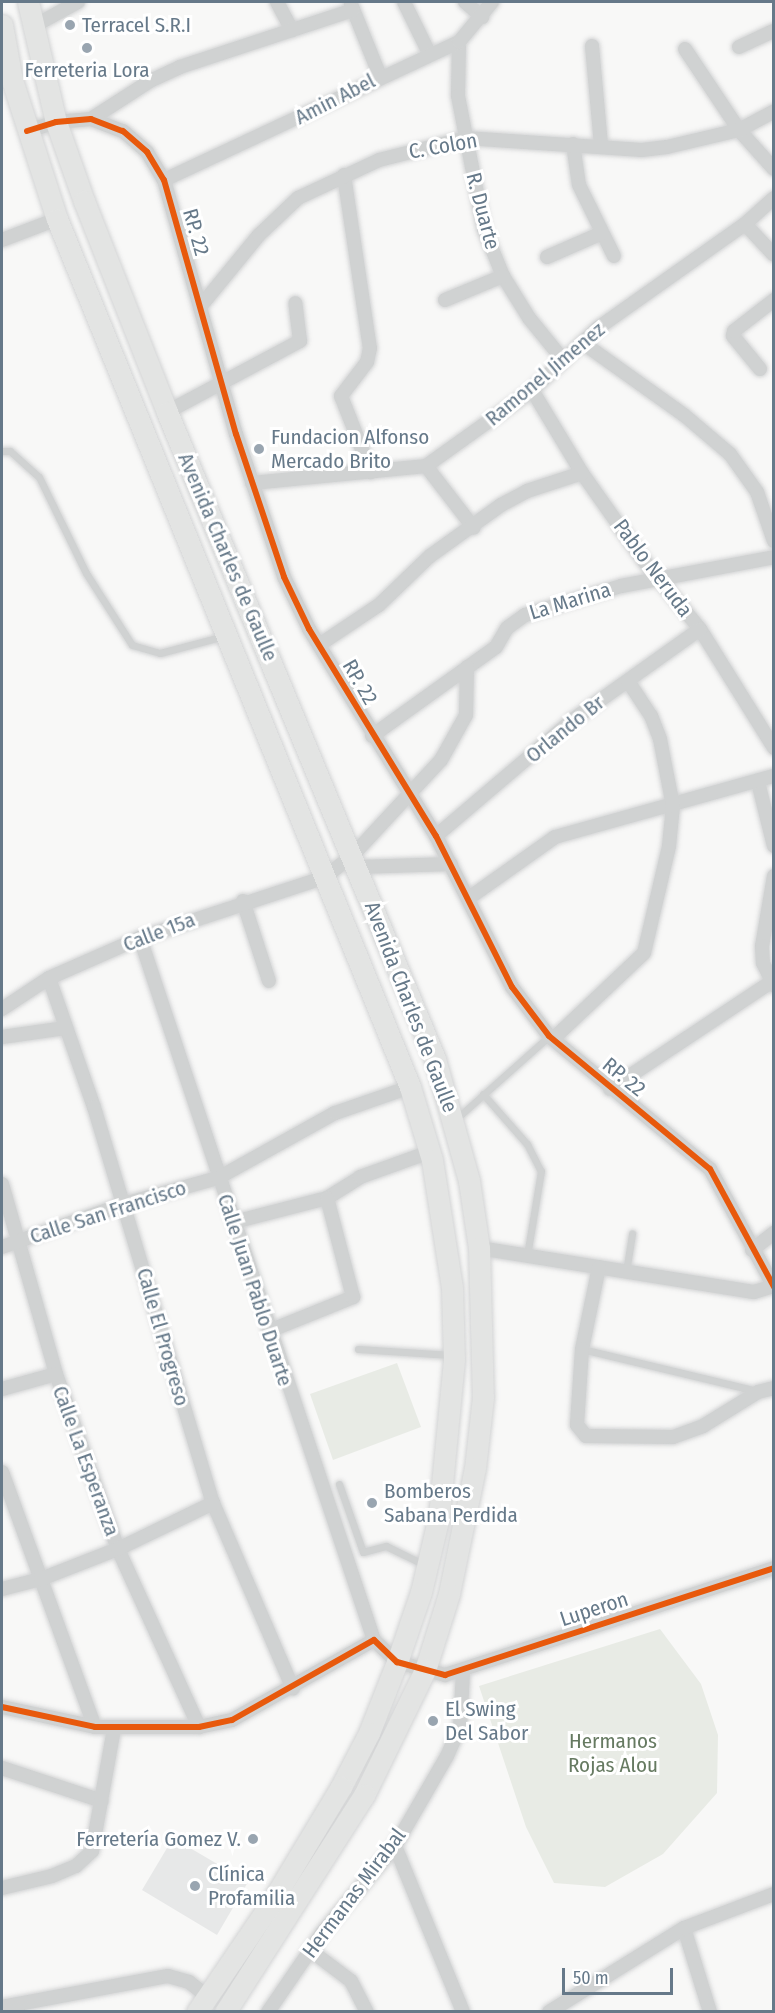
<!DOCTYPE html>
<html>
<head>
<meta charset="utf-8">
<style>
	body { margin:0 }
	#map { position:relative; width:775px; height:2013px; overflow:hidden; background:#f8f8f7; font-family:"Fira Sans Condensed",sans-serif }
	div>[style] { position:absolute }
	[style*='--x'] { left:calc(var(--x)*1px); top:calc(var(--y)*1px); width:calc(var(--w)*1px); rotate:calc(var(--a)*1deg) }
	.built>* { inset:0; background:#e7e8e8 }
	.green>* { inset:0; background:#e8ebe5 }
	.roads { filter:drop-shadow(0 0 2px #d3d4d5) drop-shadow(0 0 2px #d3d4d5) }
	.lane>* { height:7px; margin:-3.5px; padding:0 3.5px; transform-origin:3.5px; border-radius:3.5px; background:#d0d2d2 }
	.street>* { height:14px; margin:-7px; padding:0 7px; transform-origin:7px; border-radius:7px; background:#d0d2d2 }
	.primary>* { height:21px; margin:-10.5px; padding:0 10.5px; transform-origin:10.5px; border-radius:10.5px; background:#e3e4e3 }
	.cycleway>* { height:6px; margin:-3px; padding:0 3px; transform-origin:3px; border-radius:3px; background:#e8590c }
	.dots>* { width:16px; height:16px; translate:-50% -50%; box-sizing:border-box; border:3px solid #fff; border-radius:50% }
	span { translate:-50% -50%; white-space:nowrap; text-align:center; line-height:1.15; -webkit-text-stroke:6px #fff; paint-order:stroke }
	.poi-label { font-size:21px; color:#667989 }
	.left { translate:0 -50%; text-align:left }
	.right { translate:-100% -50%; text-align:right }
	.street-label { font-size:21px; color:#667989 }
	.park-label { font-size:21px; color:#667a61 }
	.frame { position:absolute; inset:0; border:3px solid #667989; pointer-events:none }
	.scale { position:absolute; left:562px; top:1968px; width:111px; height:27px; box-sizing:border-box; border:3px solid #667989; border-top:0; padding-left:8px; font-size:18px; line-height:21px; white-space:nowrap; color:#667989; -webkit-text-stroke:4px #fff; paint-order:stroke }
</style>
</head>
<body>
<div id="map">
	<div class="built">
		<div style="clip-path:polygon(173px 1838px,248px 1882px,217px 1935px,142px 1890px)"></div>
	</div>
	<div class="green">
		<div style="clip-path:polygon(397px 1363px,421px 1427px,333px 1460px,310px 1394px)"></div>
		<div style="clip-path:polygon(660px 1629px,701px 1684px,718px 1735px,717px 1793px,663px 1854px,605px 1887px,554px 1883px,526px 1827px,479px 1686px)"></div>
	</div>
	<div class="roads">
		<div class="lane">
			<div style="--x:2;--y:451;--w:8;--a:0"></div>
			<div style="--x:10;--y:451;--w:39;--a:42"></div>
			<div style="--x:39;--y:477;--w:107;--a:63.9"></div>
			<div style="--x:86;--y:573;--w:85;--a:57.4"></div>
			<div style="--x:132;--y:645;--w:29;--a:16"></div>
			<div style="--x:160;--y:653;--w:66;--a:-14.9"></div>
			<div style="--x:483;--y:1094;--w:67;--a:48.7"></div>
			<div style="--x:527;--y:1144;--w:30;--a:63"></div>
			<div style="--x:541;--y:1171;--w:86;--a:99.4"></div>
			<div style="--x:456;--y:1119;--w:125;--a:-41.7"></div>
			<div style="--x:626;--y:1272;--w:39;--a:-81"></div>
			<div style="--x:358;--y:1349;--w:93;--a:3.7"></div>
			<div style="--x:582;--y:1349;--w:180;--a:13.5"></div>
			<div style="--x:339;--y:1484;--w:72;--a:70.6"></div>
			<div style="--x:363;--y:1552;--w:24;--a:-15"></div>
			<div style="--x:386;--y:1546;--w:43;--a:26"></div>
		</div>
		<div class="street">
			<div style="--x:277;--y:2;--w:32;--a:62"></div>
			<div style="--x:404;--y:2;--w:57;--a:63.9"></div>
			<div style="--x:465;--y:2;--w:23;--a:41"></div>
			<div style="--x:351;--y:4;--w:78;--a:68.1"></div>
			<div style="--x:34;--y:26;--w:50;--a:-28.6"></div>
			<div style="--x:459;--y:42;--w:54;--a:91.1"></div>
			<div style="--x:458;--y:96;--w:136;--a:78.9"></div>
			<div style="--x:484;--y:229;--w:51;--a:68"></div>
			<div style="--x:503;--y:276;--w:49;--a:58.2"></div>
			<div style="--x:529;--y:318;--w:55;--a:50.9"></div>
			<div style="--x:592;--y:46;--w:99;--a:84.8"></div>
			<div style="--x:739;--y:47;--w:38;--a:-25"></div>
			<div style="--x:685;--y:49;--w:97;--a:56.3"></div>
			<div style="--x:739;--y:130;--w:52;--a:48.1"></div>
			<div style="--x:91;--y:119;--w:70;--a:-32.8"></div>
			<div style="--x:150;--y:81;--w:33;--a:-25"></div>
			<div style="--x:180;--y:67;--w:182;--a:-18.2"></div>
			<div style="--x:27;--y:131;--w:30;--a:-17"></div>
			<div style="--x:56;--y:122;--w:35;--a:-5"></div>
			<div style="--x:91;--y:119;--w:34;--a:21"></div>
			<div style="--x:123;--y:131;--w:32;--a:41"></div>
			<div style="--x:147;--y:152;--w:33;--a:59"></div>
			<div style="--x:164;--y:180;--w:264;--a:74.2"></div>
			<div style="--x:236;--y:434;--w:151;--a:71.4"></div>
			<div style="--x:284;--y:577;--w:58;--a:64.3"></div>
			<div style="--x:309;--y:629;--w:243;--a:58.5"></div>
			<div style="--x:436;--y:836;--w:169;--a:63.3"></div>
			<div style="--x:512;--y:987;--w:61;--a:52.9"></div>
			<div style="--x:549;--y:1036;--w:209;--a:39.6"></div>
			<div style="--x:710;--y:1169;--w:134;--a:61.5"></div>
			<div style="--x:573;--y:144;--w:41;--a:81.7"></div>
			<div style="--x:579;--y:185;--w:79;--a:63.8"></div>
			<div style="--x:344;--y:175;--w:175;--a:81.5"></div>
			<div style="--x:370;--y:348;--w:14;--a:102"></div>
			<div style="--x:367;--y:362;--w:43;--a:127.4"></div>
			<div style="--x:341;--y:396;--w:82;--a:68.5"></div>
			<div style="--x:164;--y:180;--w:326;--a:-25.1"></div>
			<div style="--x:459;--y:42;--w:52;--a:-50.5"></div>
			<div style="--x:745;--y:224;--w:42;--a:46.9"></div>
			<div style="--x:2;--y:240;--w:59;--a:-20.9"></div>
			<div style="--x:547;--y:257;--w:60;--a:-23.6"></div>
			<div style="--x:445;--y:300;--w:63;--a:-22.5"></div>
			<div style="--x:200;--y:307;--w:93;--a:-50.7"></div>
			<div style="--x:259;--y:235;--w:54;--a:-43.5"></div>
			<div style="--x:298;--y:198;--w:89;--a:-25.1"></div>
			<div style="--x:379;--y:160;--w:90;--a:-14.2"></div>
			<div style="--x:466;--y:138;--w:176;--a:3.9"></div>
			<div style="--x:642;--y:150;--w:25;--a:-7"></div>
			<div style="--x:667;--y:147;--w:74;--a:-13.3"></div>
			<div style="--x:739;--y:130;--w:40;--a:-28"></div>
			<div style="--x:583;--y:343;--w:124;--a:35.5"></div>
			<div style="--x:684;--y:415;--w:60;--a:40.3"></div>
			<div style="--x:730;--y:454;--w:47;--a:54.6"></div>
			<div style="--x:757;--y:492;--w:52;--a:70.9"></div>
			<div style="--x:760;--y:369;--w:43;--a:-129.3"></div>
			<div style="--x:733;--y:336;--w:5;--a:-79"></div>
			<div style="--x:734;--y:331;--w:51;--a:-37.8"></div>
			<div style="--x:532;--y:390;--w:97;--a:58.9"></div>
			<div style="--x:582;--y:473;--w:108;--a:54.8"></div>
			<div style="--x:644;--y:561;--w:88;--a:50.5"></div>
			<div style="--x:700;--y:629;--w:140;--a:58.1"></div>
			<div style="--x:167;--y:412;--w:151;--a:-28.1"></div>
			<div style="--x:300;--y:341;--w:38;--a:-97"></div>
			<div style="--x:426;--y:466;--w:78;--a:52.3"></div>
			<div style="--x:252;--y:483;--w:175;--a:-5.6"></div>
			<div style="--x:426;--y:466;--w:130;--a:-35.6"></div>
			<div style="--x:532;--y:390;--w:91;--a:-43.2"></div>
			<div style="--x:598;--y:328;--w:180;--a:-35.3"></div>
			<div style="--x:745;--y:224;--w:39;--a:-42"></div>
			<div style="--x:319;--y:645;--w:72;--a:-33.7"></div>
			<div style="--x:379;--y:605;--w:71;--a:-43.9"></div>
			<div style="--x:430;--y:556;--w:87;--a:-35.7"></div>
			<div style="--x:501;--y:505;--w:30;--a:-28"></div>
			<div style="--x:527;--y:491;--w:58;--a:-18.1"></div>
			<div style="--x:372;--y:736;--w:153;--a:-35.7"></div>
			<div style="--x:496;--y:647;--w:22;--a:-60"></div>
			<div style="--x:507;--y:628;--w:22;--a:-36"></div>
			<div style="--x:525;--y:615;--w:100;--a:-16.8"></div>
			<div style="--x:621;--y:586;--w:156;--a:-10.7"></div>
			<div style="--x:758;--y:782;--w:66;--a:76"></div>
			<div style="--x:436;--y:836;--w:177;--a:-40.4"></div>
			<div style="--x:571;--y:721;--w:158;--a:-35.5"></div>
			<div style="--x:358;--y:867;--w:93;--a:-1.8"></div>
			<div style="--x:774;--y:876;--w:71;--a:99.7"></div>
			<div style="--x:762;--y:946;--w:17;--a:87"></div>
			<div style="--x:763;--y:963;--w:25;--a:64"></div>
			<div style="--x:469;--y:898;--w:105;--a:-35.3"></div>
			<div style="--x:555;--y:837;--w:227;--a:-15.6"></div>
			<div style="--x:243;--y:901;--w:84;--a:72"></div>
			<div style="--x:140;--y:938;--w:740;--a:71.57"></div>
			<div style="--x:49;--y:978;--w:137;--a:70.8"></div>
			<div style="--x:94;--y:1107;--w:413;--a:73.3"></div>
			<div style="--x:213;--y:1503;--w:202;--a:66.7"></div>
			<div style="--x:2;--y:1009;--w:56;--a:-33.4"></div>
			<div style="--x:49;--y:978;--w:99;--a:-23.7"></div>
			<div style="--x:140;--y:938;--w:195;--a:-18.2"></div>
			<div style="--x:325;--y:877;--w:36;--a:-38"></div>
			<div style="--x:353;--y:855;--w:129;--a:-47.2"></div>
			<div style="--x:441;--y:760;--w:51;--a:-60.9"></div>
			<div style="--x:466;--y:715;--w:48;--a:-88.8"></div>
			<div style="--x:2;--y:1037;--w:64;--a:-8.1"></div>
			<div style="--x:553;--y:1039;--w:125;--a:-43.4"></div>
			<div style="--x:644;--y:953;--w:110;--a:-76.8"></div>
			<div style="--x:669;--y:846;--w:40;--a:-84.3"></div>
			<div style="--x:673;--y:806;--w:68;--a:-101"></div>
			<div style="--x:660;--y:739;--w:25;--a:-111"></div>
			<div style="--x:651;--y:716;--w:42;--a:-123.3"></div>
			<div style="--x:610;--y:1089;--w:197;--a:-33.6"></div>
			<div style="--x:2;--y:1184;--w:198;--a:74.1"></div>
			<div style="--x:56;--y:1374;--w:186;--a:70.5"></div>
			<div style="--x:118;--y:1549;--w:196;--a:65.5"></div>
			<div style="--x:234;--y:1222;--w:96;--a:-14.5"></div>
			<div style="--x:327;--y:1198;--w:39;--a:-32"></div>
			<div style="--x:360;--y:1177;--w:74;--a:-19.7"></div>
			<div style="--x:2;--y:1247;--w:129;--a:-19.4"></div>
			<div style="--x:124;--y:1204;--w:98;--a:-15.5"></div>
			<div style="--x:218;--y:1178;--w:134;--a:-29.1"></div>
			<div style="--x:335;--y:1113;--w:79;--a:-19.1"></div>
			<div style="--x:479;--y:1248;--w:278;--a:9.1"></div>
			<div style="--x:754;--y:1292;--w:21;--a:-17"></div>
			<div style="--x:752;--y:1250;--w:28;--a:-38"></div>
			<div style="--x:599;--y:1267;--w:84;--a:101.7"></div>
			<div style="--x:582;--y:1349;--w:76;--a:93.8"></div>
			<div style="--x:577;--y:1425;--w:14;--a:51"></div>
			<div style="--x:586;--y:1436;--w:87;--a:0.7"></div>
			<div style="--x:673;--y:1437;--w:32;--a:-20"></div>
			<div style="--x:703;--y:1426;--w:65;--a:-31.7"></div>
			<div style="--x:758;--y:1392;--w:16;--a:-14"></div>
			<div style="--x:269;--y:1331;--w:91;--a:-22"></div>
			<div style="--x:353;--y:1297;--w:102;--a:-104.7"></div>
			<div style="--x:2;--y:1389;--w:56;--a:-15.5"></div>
			<div style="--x:2;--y:1472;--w:271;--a:70"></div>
			<div style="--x:2;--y:1589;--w:40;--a:-14.4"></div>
			<div style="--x:41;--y:1579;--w:83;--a:-21.3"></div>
			<div style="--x:118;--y:1549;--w:106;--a:-25.8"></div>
			<div style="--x:2;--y:1707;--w:95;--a:12.1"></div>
			<div style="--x:95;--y:1727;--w:104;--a:0"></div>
			<div style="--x:199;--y:1727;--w:34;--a:-12"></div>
			<div style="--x:232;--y:1720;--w:163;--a:-29.4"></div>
			<div style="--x:374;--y:1640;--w:32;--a:44"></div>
			<div style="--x:397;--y:1662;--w:50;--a:15.2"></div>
			<div style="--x:445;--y:1675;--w:346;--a:-18"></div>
			<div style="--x:2;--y:1768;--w:105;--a:18.3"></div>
			<div style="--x:395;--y:1846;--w:179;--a:67.7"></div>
			<div style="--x:2;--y:1888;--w:51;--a:-13.5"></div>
			<div style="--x:52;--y:1876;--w:26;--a:-23"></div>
			<div style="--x:76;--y:1866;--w:22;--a:-43"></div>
			<div style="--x:92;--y:1851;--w:124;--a:-79.8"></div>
			<div style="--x:684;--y:1928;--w:88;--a:72.8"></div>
			<div style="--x:310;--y:1950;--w:51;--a:37.1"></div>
			<div style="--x:351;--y:1981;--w:35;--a:63"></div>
			<div style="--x:2;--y:2007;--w:169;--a:-10.6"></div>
			<div style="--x:168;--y:1976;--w:22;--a:16"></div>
			<div style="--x:189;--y:1982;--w:23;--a:38"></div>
			<div style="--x:268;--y:2012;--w:96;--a:-55.6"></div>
			<div style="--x:322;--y:1933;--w:114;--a:-50"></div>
			<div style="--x:395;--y:1846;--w:104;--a:-60"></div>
			<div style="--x:447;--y:1756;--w:32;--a:-66"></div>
			<div style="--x:460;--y:1727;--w:56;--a:-86.9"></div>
			<div style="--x:549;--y:2012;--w:159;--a:-31.9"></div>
			<div style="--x:684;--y:1928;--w:96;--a:-20.7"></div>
		</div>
		<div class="primary">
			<div style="--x:28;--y:2;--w:123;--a:76.9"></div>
			<div style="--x:56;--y:122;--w:84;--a:70.5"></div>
			<div style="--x:84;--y:201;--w:227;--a:68.5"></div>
			<div style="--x:167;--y:412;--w:700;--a:67.5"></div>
			<div style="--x:435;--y:1059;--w:127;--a:74.4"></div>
			<div style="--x:469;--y:1181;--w:68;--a:81.5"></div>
			<div style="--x:479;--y:1248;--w:149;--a:88.5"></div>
			<div style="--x:483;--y:1397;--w:71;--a:96.4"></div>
			<div style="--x:475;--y:1468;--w:129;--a:101.7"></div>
			<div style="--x:449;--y:1594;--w:80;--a:107.5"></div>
			<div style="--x:425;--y:1670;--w:139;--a:116"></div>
			<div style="--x:364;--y:1795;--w:258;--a:122.6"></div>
			<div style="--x:2;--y:25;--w:56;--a:79.7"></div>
			<div style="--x:12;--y:80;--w:146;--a:72.1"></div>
			<div style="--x:57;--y:219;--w:937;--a:67.87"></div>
			<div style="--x:410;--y:1087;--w:76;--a:73.2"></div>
			<div style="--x:432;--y:1160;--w:130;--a:81.1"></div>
			<div style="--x:452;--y:1288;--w:72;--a:88.4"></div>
			<div style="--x:454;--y:1360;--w:157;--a:95.5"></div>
			<div style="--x:439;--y:1516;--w:78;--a:103.3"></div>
			<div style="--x:421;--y:1592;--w:74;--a:108.9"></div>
			<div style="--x:397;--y:1662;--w:76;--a:111.5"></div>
			<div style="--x:369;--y:1733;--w:61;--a:117.4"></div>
			<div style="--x:341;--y:1787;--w:135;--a:121.1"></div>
			<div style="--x:271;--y:1903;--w:132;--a:124.2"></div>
		</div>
	</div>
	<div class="cycleway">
		<div style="--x:27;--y:131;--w:30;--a:-17"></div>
		<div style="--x:56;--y:122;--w:35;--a:-5"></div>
		<div style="--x:91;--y:119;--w:34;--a:21"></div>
		<div style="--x:123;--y:131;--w:32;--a:41"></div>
		<div style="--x:147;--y:152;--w:33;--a:59"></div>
		<div style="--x:164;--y:180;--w:264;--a:74.2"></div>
		<div style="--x:236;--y:434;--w:151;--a:71.4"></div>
		<div style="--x:284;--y:577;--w:58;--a:64.3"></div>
		<div style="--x:309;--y:629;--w:243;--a:58.5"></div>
		<div style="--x:436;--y:836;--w:169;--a:63.3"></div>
		<div style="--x:512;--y:987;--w:61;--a:52.9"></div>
		<div style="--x:549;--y:1036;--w:209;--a:39.6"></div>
		<div style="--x:710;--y:1169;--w:134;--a:61.5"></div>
		<div style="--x:2;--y:1707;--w:95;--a:12.1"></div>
		<div style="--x:95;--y:1727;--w:104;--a:0"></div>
		<div style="--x:199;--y:1727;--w:34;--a:-12"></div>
		<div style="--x:232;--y:1720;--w:163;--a:-29.4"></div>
		<div style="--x:374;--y:1640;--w:32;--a:44"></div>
		<div style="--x:397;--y:1662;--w:50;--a:15.2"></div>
		<div style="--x:445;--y:1675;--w:346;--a:-18"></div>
	</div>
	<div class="dots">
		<div style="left:70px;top:25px;background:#99a5b0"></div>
		<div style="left:87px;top:48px;background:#99a5b0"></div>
		<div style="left:259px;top:449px;background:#99a5b0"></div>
		<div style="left:372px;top:1503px;background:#99a5b0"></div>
		<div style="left:433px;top:1721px;background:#99a5b0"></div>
		<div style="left:253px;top:1839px;background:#99a5b0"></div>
		<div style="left:195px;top:1886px;background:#99a5b0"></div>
	</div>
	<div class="poi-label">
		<span class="left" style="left:82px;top:25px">Terracel S.R.I</span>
		<span style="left:87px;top:70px">Ferreteria Lora</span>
		<span class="left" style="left:271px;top:449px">Fundacion Alfonso<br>Mercado Brito</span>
		<span class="left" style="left:384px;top:1503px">Bomberos<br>Sabana Perdida</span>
		<span class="left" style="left:445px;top:1721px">El Swing<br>Del Sabor</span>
		<span class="right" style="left:241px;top:1839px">Ferretería Gomez V.</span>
		<span class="left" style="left:208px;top:1886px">Clínica<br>Profamilia</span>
	</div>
	<div class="street-label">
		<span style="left:335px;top:99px;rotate:-27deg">Amin Abel</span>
		<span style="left:443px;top:146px;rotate:-10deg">C. Colon</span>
		<span style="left:483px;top:211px;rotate:75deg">R. Duarte</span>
		<span style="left:196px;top:232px;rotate:74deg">RP. 22</span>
		<span style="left:545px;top:374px;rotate:-40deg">Ramonel Jimenez</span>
		<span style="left:228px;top:557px;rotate:67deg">Avenida Charles de Gaulle</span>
		<span style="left:653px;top:568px;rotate:53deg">Pablo Neruda</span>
		<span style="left:570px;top:601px;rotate:-17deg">La Marina</span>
		<span style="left:360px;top:682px;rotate:60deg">RP. 22</span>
		<span style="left:565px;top:729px;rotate:-39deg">Orlando Br</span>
		<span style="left:159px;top:932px;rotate:-21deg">Calle 15a</span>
		<span style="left:411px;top:1007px;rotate:69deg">Avenida Charles de Gaulle</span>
		<span style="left:624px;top:1077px;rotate:39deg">RP. 22</span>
		<span style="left:108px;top:1212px;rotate:-18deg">Calle San Francisco</span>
		<span style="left:255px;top:1290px;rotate:72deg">Calle Juan Pablo Duarte</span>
		<span style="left:163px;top:1337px;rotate:74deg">Calle El Progreso</span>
		<span style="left:86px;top:1461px;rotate:70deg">Calle La Esperanza</span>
		<span style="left:594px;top:1609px;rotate:-18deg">Luperon</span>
		<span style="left:354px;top:1893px;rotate:-53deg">Hermanas Mirabal</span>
	</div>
	<div class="park-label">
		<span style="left:613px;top:1753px">Hermanos<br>Rojas Alou</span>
	</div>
	<div class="frame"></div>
	<div class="scale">50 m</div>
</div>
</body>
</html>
